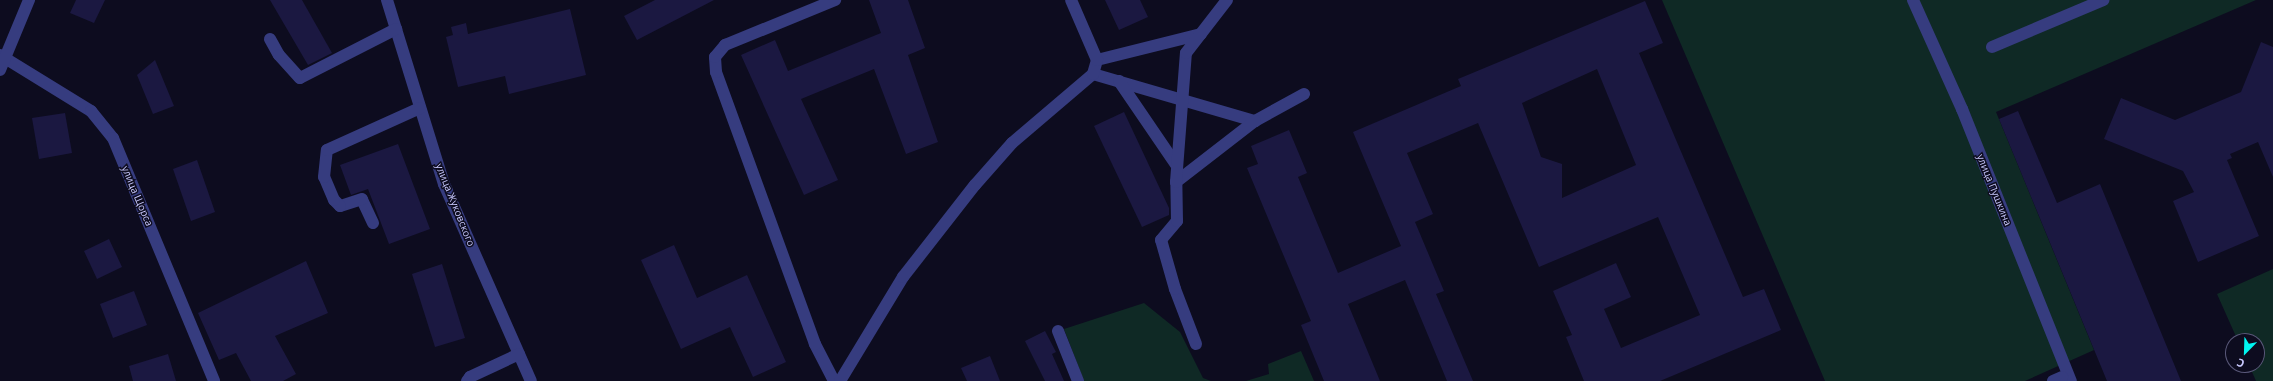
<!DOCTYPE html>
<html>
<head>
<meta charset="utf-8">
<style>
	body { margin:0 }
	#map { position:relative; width:2273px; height:381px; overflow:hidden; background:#0d0c1f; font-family:"Open Sans",sans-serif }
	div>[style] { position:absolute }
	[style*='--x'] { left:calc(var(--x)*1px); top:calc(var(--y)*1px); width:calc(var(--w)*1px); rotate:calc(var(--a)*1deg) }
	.green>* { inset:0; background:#0f2925 }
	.building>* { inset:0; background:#1b1841 }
	.minor>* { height:12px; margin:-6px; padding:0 6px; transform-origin:6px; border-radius:6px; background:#363c7f }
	span { translate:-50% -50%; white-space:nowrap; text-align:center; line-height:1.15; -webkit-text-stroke:3px #0d0c1f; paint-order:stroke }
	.street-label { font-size:10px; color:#cacaff }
	.north { position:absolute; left:2225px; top:333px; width:40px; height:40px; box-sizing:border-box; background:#0d0c1f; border:1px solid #595879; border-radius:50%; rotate:203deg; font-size:11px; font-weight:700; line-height:16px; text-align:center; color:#cacaff }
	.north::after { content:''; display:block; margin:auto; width:14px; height:18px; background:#00f5f1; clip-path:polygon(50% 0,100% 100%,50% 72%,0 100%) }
</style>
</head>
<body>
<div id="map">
	<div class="green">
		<div style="clip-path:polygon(1662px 0,2256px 0,1996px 112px,2094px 350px,2025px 381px,1825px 381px)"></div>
		<div style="clip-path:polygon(2273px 269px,2273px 381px,2256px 381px,2249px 365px,2257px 365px,2257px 341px,2238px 341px,2217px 294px)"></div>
		<div style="clip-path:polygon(1144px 303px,1180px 332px,1203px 378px,1211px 381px,1084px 381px,1064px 329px)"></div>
		<div style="clip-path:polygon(1301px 351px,1314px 381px,1246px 381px,1269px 374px,1268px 364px)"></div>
	</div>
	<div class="building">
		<div style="clip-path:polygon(76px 0,105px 0,94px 23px,70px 13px)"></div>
		<div style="clip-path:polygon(270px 0,302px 0,332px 53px,308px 65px)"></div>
		<div style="clip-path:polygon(655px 0,714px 0,637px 40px,624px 16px)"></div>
		<div style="clip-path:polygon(869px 0,908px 0,925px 48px,908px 55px,938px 142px,906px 154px,874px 69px,801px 99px,838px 180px,804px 195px,741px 55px,775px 40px,788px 71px,881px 33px)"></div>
		<div style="clip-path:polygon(1105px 0,1140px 0,1148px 17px,1119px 30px)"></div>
		<div style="clip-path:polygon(evenodd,1645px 1px,1663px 43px,1639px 53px,1743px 297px,1764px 289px,1781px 330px,1660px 381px,1584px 381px,1566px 337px,1572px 335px,1553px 291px,1616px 263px,1631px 297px,1604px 309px,1621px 348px,1700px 315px,1658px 217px,1539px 267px,1478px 123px,1407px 153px,1433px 214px,1415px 222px,1444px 291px,1436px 294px,1473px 381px,1447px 381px,1405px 280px,1348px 304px,1380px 381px,1324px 381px,1301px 325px,1311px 321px,1247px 168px,1258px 164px,1251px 146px,1289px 130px,1307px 173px,1298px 177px,1338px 273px,1401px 246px,1353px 132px,1461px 86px,1458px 79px,1645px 1px,1597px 69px,1636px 165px,1562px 198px,1562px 164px,1541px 157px,1522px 103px,1597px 69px)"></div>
		<div style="clip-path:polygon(570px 9px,586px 75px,509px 94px,505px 76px,458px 87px,446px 37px,453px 35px,451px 27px,466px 23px,468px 34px)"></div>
		<div style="clip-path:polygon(2261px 42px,2273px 47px,2273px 177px,2258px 142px,2230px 154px,2232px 158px,2227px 160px,2259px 236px,2198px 262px,2173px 201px,2194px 192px,2183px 171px,2104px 139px,2121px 98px,2175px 120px,2241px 92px)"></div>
		<div style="clip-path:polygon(155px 60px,174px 106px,153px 114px,137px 75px)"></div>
		<div style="clip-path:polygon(2018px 111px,2057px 203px,2100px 184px,2181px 381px,2107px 381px,1999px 119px)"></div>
		<div style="clip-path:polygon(1124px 112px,1169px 208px,1169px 215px,1142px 227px,1094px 126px)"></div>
		<div style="clip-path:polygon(65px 113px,72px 153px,39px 159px,32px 118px)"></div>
		<div style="clip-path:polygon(398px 144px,430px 229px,389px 244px,368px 189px,351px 195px,340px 165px)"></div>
		<div style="clip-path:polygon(197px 160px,215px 212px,191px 221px,173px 169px)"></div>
		<div style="clip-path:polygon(109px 239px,122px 267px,97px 279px,84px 251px)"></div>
		<div style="clip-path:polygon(674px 245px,697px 298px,747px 275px,786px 362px,753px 377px,730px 327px,681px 349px,641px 260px)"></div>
		<div style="clip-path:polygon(306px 261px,328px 313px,275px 336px,296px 374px,283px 381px,251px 381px,236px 353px,219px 360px,198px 313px)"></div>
		<div style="clip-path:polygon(442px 264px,465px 338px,435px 347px,412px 274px)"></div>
		<div style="clip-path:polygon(134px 291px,147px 325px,113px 338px,100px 304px)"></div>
		<div style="clip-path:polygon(1045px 331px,1056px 352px,1052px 354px,1064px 381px,1045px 381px,1025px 341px)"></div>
		<div style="clip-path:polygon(168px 354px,176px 381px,133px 381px,129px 366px)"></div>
		<div style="clip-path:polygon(990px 356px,1000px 381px,967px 381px,961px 368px)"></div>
	</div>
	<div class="minor">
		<div style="--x:387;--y:0;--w:193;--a:72.8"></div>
		<div style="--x:444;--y:184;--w:215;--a:66.2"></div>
		<div style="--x:1913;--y:0;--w:120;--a:65.8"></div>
		<div style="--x:1962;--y:109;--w:293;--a:68.2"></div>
		<div style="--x:270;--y:39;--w:18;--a:61"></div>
		<div style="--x:279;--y:55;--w:31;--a:48"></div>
		<div style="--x:300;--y:78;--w:108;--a:-27"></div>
		<div style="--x:1992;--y:47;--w:121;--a:-22.9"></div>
		<div style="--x:0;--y:55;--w:107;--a:31.6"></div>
		<div style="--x:91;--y:111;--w:35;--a:51"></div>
		<div style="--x:113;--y:138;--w:263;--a:67.4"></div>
		<div style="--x:1097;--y:60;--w:107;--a:-14"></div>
		<div style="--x:0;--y:70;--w:76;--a:-67.5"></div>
		<div style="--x:1093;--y:74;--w:169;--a:16.2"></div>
		<div style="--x:1255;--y:121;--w:56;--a:-28.9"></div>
		<div style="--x:1119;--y:81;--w:103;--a:55.7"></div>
		<div style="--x:1176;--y:182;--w:100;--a:-37.7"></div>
		<div style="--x:373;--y:223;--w:26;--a:-115"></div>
		<div style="--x:362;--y:199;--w:23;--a:162"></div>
		<div style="--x:340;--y:206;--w:8;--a:-135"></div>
		<div style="--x:334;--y:200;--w:25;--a:-113"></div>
		<div style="--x:324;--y:177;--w:27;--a:-84"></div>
		<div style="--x:327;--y:150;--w:102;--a:-24.3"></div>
		<div style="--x:1058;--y:331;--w:54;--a:68.2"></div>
		<div style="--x:1196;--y:344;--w:59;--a:-110.9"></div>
		<div style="--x:1175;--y:289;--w:51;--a:-105.9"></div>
		<div style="--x:1161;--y:240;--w:25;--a:-50"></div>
		<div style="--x:1177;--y:221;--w:39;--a:-91"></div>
		<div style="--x:1176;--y:182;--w:129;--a:-85.6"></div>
		<div style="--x:1186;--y:53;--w:67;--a:-52.3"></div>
		<div style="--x:467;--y:381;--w:5;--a:-53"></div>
		<div style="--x:470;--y:377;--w:54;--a:-25.1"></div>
		<div style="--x:834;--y:381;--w:42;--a:-117.2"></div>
		<div style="--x:815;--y:344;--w:289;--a:-110"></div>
		<div style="--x:716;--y:72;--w:15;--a:-94"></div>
		<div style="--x:715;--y:57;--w:16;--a:-50"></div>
		<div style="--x:725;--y:45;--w:119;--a:-22.2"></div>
		<div style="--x:840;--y:381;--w:122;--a:-58.8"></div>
		<div style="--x:903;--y:277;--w:117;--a:-52"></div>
		<div style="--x:975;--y:185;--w:56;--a:-48.6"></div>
		<div style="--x:1012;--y:143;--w:106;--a:-40.4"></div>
		<div style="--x:1093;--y:74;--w:15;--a:-74"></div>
		<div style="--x:1097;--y:60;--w:65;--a:-113.4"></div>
		<div style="--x:2053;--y:381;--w:10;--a:-24"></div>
	</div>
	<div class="street-label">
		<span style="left:1994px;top:190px;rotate:68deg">улица Пушкина</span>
		<span style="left:137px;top:196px;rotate:67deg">улица Щорса</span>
		<span style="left:455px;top:205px;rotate:68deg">улица Жуковского</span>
	</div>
	<div class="north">С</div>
</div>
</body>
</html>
